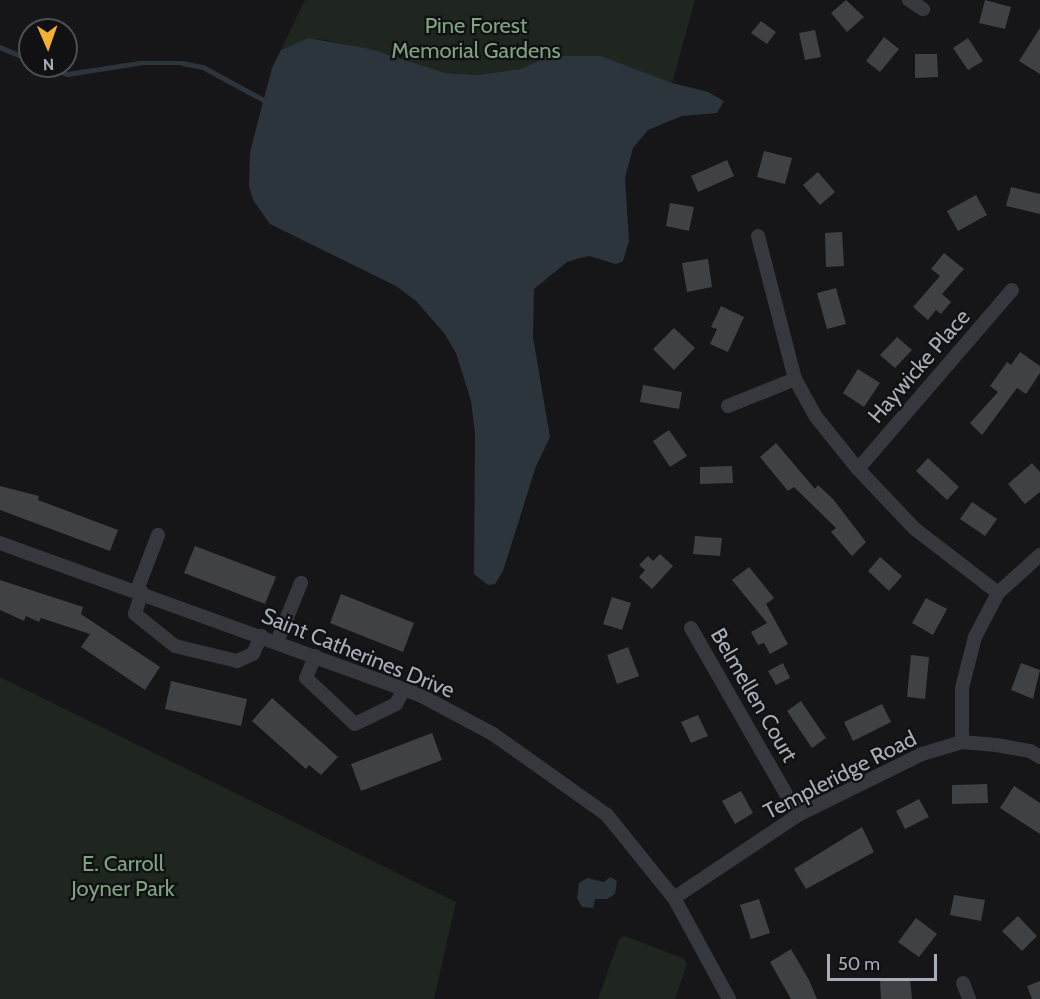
<!DOCTYPE html>
<html>
<head>
<meta charset="utf-8">
<style>
	body { margin:0 }
	#map { position:relative; width:1040px; height:999px; overflow:hidden; background:#161618; font-family:Cabin,sans-serif }
	div>[style] { position:absolute }
	[style*='--x'] { left:calc(var(--x)*1px); top:calc(var(--y)*1px); width:calc(var(--w)*1px); rotate:calc(var(--a)*1deg) }
	.green>* { inset:0; background:#1e261f }
	.water>* { inset:0; background:#2c353c }
	.stream>* { height:4.5px; margin:-2.25px; padding:0 2.25px; transform-origin:2.25px; border-radius:2.25px; background:#2c353c }
	.building>* { inset:0; background:#404145 }
	.street>* { height:14px; margin:-7px; padding:0 7px; transform-origin:7px; border-radius:7px; background:#37383d }
	span { translate:-50% -50%; white-space:nowrap; text-align:center; line-height:1.15; -webkit-text-stroke:4.5px #111113; paint-order:stroke }
	.park-label { font-size:22px; color:#7fa381 }
	.street-label { font-size:22px; color:#a8adb8 }
	.north { position:absolute; left:18px; top:18px; width:60px; height:60px; box-sizing:border-box; background:#111113; border:2px solid #4d4f55; border-radius:50%; rotate:178deg; font-size:16px; font-weight:700; line-height:24px; text-align:center; color:#a8adb8 }
	.north::after { content:''; display:block; margin:auto; width:21px; height:27px; background:#f2b134; clip-path:polygon(50% 0,100% 100%,50% 72%,0 100%) }
	.scale { position:absolute; left:827px; top:954px; width:110px; height:27px; box-sizing:border-box; border:3px solid #a8adb8; border-top:0; padding-left:8px; font-size:18px; line-height:21px; white-space:nowrap; color:#a8adb8; -webkit-text-stroke:4px #111113; paint-order:stroke }
</style>
</head>
<body>
<div id="map">
	<div class="green">
		<div style="clip-path:polygon(305px 0,695px 0,672px 83px,601px 56px,548px 56px,521px 69px,478px 75px,445px 73px,331px 41px,308px 38px,281px 50px)"></div>
		<div style="clip-path:polygon(0 677px,456px 902px,434px 999px,0 999px)"></div>
		<div style="clip-path:polygon(624px 936px,683px 958px,687px 964px,675px 999px,598px 999px,619px 940px)"></div>
	</div>
	<div class="water">
		<div style="clip-path:polygon(308px 38px,370px 49px,445px 73px,478px 75px,521px 69px,548px 56px,601px 56px,672px 83px,708px 92px,724px 101px,717px 113px,682px 116px,648px 130px,633px 148px,625px 178px,629px 241px,623px 261px,616px 264px,589px 256px,580px 258px,567px 262px,534px 289px,533px 337px,550px 437px,536px 466px,503px 571px,495px 584px,488px 585px,474px 574px,475px 433px,471px 401px,456px 353px,444px 333px,416px 301px,396px 286px,270px 224px,253px 200px,249px 186px,250px 152px,272px 68px,281px 50px)"></div>
		<div style="clip-path:polygon(610px 877px,617px 881px,615px 894px,607px 899px,595px 899px,593px 908px,582px 907px,577px 898px,579px 883px,587px 878px,604px 882px)"></div>
	</div>
	<div class="stream">
		<div style="--x:0;--y:47;--w:33;--a:23"></div>
		<div style="--x:43;--y:66;--w:25;--a:18"></div>
		<div style="--x:67;--y:74;--w:73;--a:-8.7"></div>
		<div style="--x:139;--y:63;--w:43;--a:0"></div>
		<div style="--x:182;--y:63;--w:21;--a:11"></div>
		<div style="--x:203;--y:67;--w:72;--a:28.4"></div>
	</div>
	<div class="building">
		<div style="clip-path:polygon(846px 0,864px 17px,847px 32px,831px 13px)"></div>
		<div style="clip-path:polygon(985px 0,1011px 7px,1005px 29px,979px 23px)"></div>
		<div style="clip-path:polygon(761px 21px,776px 32px,767px 44px,751px 33px)"></div>
		<div style="clip-path:polygon(1040px 28px,1040px 74px,1019px 61px)"></div>
		<div style="clip-path:polygon(815px 30px,821px 57px,805px 60px,799px 33px)"></div>
		<div style="clip-path:polygon(884px 37px,899px 49px,880px 72px,866px 61px)"></div>
		<div style="clip-path:polygon(968px 38px,983px 61px,968px 70px,953px 48px)"></div>
		<div style="clip-path:polygon(915px 54px,937px 54px,938px 77px,915px 78px)"></div>
		<div style="clip-path:polygon(764px 151px,792px 158px,785px 184px,757px 177px)"></div>
		<div style="clip-path:polygon(727px 160px,734px 176px,698px 192px,691px 176px)"></div>
		<div style="clip-path:polygon(818px 172px,835px 192px,820px 205px,803px 185px)"></div>
		<div style="clip-path:polygon(1011px 187px,1040px 194px,1040px 214px,1006px 206px)"></div>
		<div style="clip-path:polygon(976px 195px,987px 215px,958px 231px,947px 211px)"></div>
		<div style="clip-path:polygon(670px 203px,694px 207px,689px 231px,666px 226px)"></div>
		<div style="clip-path:polygon(842px 232px,844px 266px,826px 267px,825px 233px)"></div>
		<div style="clip-path:polygon(944px 253px,964px 269px,942px 294px,951px 302px,941px 314px,936px 310px,928px 320px,913px 307px,940px 276px,931px 269px)"></div>
		<div style="clip-path:polygon(708px 259px,712px 287px,687px 292px,682px 263px)"></div>
		<div style="clip-path:polygon(836px 288px,846px 324px,827px 329px,817px 293px)"></div>
		<div style="clip-path:polygon(721px 306px,744px 317px,728px 352px,710px 344px,717px 329px,711px 327px)"></div>
		<div style="clip-path:polygon(674px 328px,695px 348px,674px 370px,653px 349px)"></div>
		<div style="clip-path:polygon(897px 337px,912px 350px,895px 368px,880px 355px)"></div>
		<div style="clip-path:polygon(1020px 352px,1040px 366px,1040px 373px,1026px 394px,1017px 388px,982px 435px,970px 423px,998px 392px,990px 386px,1007px 362px,1011px 365px)"></div>
		<div style="clip-path:polygon(858px 369px,880px 383px,864px 407px,843px 393px)"></div>
		<div style="clip-path:polygon(643px 385px,682px 392px,679px 409px,640px 402px)"></div>
		<div style="clip-path:polygon(669px 430px,687px 456px,670px 467px,653px 441px)"></div>
		<div style="clip-path:polygon(776px 443px,815px 489px,818px 485px,833px 499px,866px 542px,852px 556px,831px 532px,836px 528px,794px 487px,788px 491px,760px 457px)"></div>
		<div style="clip-path:polygon(928px 458px,959px 487px,947px 500px,916px 471px)"></div>
		<div style="clip-path:polygon(1032px 463px,1040px 472px,1040px 492px,1025px 504px,1008px 484px)"></div>
		<div style="clip-path:polygon(732px 466px,733px 483px,700px 484px,700px 467px)"></div>
		<div style="clip-path:polygon(0 486px,39px 496px,38px 500px,118px 530px,110px 551px,0 510px)"></div>
		<div style="clip-path:polygon(972px 502px,997px 519px,985px 536px,960px 519px)"></div>
		<div style="clip-path:polygon(695px 536px,722px 538px,720px 556px,693px 554px)"></div>
		<div style="clip-path:polygon(195px 546px,276px 577px,265px 604px,184px 573px)"></div>
		<div style="clip-path:polygon(660px 554px,673px 566px,652px 589px,639px 577px,645px 570px,639px 565px,648px 556px,653px 561px)"></div>
		<div style="clip-path:polygon(880px 557px,902px 576px,889px 591px,868px 571px)"></div>
		<div style="clip-path:polygon(749px 567px,774px 598px,766px 604px,788px 644px,770px 654px,764px 643px,758px 645px,751px 632px,767px 623px,732px 580px)"></div>
		<div style="clip-path:polygon(0 580px,83px 607px,81px 614px,160px 667px,145px 690px,81px 647px,90px 634px,41px 618px,39px 622px,26px 616px,24px 621px,0 610px)"></div>
		<div style="clip-path:polygon(341px 594px,414px 623px,403px 652px,330px 623px)"></div>
		<div style="clip-path:polygon(612px 597px,631px 603px,622px 630px,603px 624px)"></div>
		<div style="clip-path:polygon(926px 598px,947px 609px,933px 635px,912px 623px)"></div>
		<div style="clip-path:polygon(628px 647px,639px 676px,617px 684px,607px 655px)"></div>
		<div style="clip-path:polygon(911px 655px,929px 657px,925px 699px,907px 697px)"></div>
		<div style="clip-path:polygon(783px 663px,790px 678px,776px 685px,768px 671px)"></div>
		<div style="clip-path:polygon(1021px 663px,1040px 670px,1033px 699px,1011px 690px)"></div>
		<div style="clip-path:polygon(171px 681px,247px 699px,241px 726px,165px 709px)"></div>
		<div style="clip-path:polygon(272px 698px,338px 757px,321px 775px,309px 765px,306px 769px,252px 721px)"></div>
		<div style="clip-path:polygon(801px 701px,826px 738px,812px 748px,787px 711px)"></div>
		<div style="clip-path:polygon(882px 704px,891px 722px,853px 741px,844px 722px)"></div>
		<div style="clip-path:polygon(698px 715px,708px 736px,691px 743px,681px 722px)"></div>
		<div style="clip-path:polygon(432px 733px,442px 760px,361px 791px,351px 764px)"></div>
		<div style="clip-path:polygon(987px 784px,988px 803px,952px 804px,952px 785px)"></div>
		<div style="clip-path:polygon(1014px 786px,1040px 803px,1040px 834px,1000px 808px)"></div>
		<div style="clip-path:polygon(741px 791px,753px 813px,735px 824px,722px 801px)"></div>
		<div style="clip-path:polygon(919px 799px,929px 817px,905px 829px,896px 811px)"></div>
		<div style="clip-path:polygon(862px 827px,874px 852px,806px 889px,794px 869px)"></div>
		<div style="clip-path:polygon(954px 895px,985px 900px,981px 921px,950px 915px)"></div>
		<div style="clip-path:polygon(759px 899px,770px 933px,751px 939px,740px 905px)"></div>
		<div style="clip-path:polygon(1018px 916px,1037px 936px,1022px 951px,1002px 931px)"></div>
		<div style="clip-path:polygon(916px 918px,937px 934px,919px 957px,898px 942px)"></div>
		<div style="clip-path:polygon(791px 949px,809px 980px,817px 999px,791px 999px,770px 962px)"></div>
		<div style="clip-path:polygon(910px 978px,912px 999px,881px 999px,880px 981px)"></div>
		<div style="clip-path:polygon(1040px 981px,1040px 999px,1032px 999px,1027px 986px)"></div>
	</div>
	<div class="street">
		<div style="--x:909;--y:0;--w:17;--a:33"></div>
		<div style="--x:758;--y:236;--w:148;--a:75.5"></div>
		<div style="--x:795;--y:379;--w:43;--a:61.1"></div>
		<div style="--x:816;--y:417;--w:67;--a:51.1"></div>
		<div style="--x:858;--y:469;--w:83;--a:46.5"></div>
		<div style="--x:915;--y:529;--w:105;--a:37.6"></div>
		<div style="--x:728;--y:406;--w:72;--a:-21.9"></div>
		<div style="--x:858;--y:469;--w:236;--a:-49.3"></div>
		<div style="--x:0;--y:543;--w:449;--a:19.9"></div>
		<div style="--x:422;--y:696;--w:81;--a:28.2"></div>
		<div style="--x:493;--y:734;--w:140;--a:35.4"></div>
		<div style="--x:607;--y:815;--w:107;--a:51.1"></div>
		<div style="--x:674;--y:898;--w:115;--a:61.4"></div>
		<div style="--x:137;--y:590;--w:59;--a:-69.1"></div>
		<div style="--x:142;--y:592;--w:23;--a:108"></div>
		<div style="--x:135;--y:614;--w:51;--a:38.7"></div>
		<div style="--x:175;--y:646;--w:64;--a:13.6"></div>
		<div style="--x:237;--y:661;--w:17;--a:-24"></div>
		<div style="--x:253;--y:654;--w:20;--a:-66"></div>
		<div style="--x:691;--y:628;--w:215;--a:60.2"></div>
		<div style="--x:277;--y:642;--w:64;--a:-67.9"></div>
		<div style="--x:315;--y:656;--w:24;--a:112"></div>
		<div style="--x:306;--y:678;--w:67;--a:43.2"></div>
		<div style="--x:355;--y:724;--w:46;--a:-26"></div>
		<div style="--x:396;--y:704;--w:17;--a:-62"></div>
		<div style="--x:962;--y:742;--w:54;--a:-90"></div>
		<div style="--x:962;--y:688;--w:53;--a:-75.7"></div>
		<div style="--x:975;--y:637;--w:50;--a:-62.4"></div>
		<div style="--x:998;--y:593;--w:57;--a:-42.1"></div>
		<div style="--x:674;--y:898;--w:149;--a:-33.8"></div>
		<div style="--x:798;--y:815;--w:138;--a:-26.2"></div>
		<div style="--x:922;--y:754;--w:42;--a:-16.7"></div>
		<div style="--x:962;--y:742;--w:34;--a:5"></div>
		<div style="--x:996;--y:745;--w:35;--a:10"></div>
		<div style="--x:1030;--y:751;--w:12;--a:31"></div>
		<div style="--x:963;--y:983;--w:17;--a:69"></div>
	</div>
	<div class="park-label">
		<span style="left:476px;top:38px">Pine Forest<br>Memorial Gardens</span>
		<span style="left:123px;top:876px">E. Carroll<br>Joyner Park</span>
	</div>
	<div class="street-label">
		<span style="left:919px;top:366px;rotate:-49deg">Haywicke Place</span>
		<span style="left:358px;top:653px;rotate:22deg">Saint Catherines Drive</span>
		<span style="left:754px;top:695px;rotate:60deg">Belmellen Court</span>
		<span style="left:840px;top:775px;rotate:-27deg">Templeridge Road</span>
	</div>
	<div class="north">N</div>
	<div class="scale">50 m</div>
</div>
</body>
</html>
